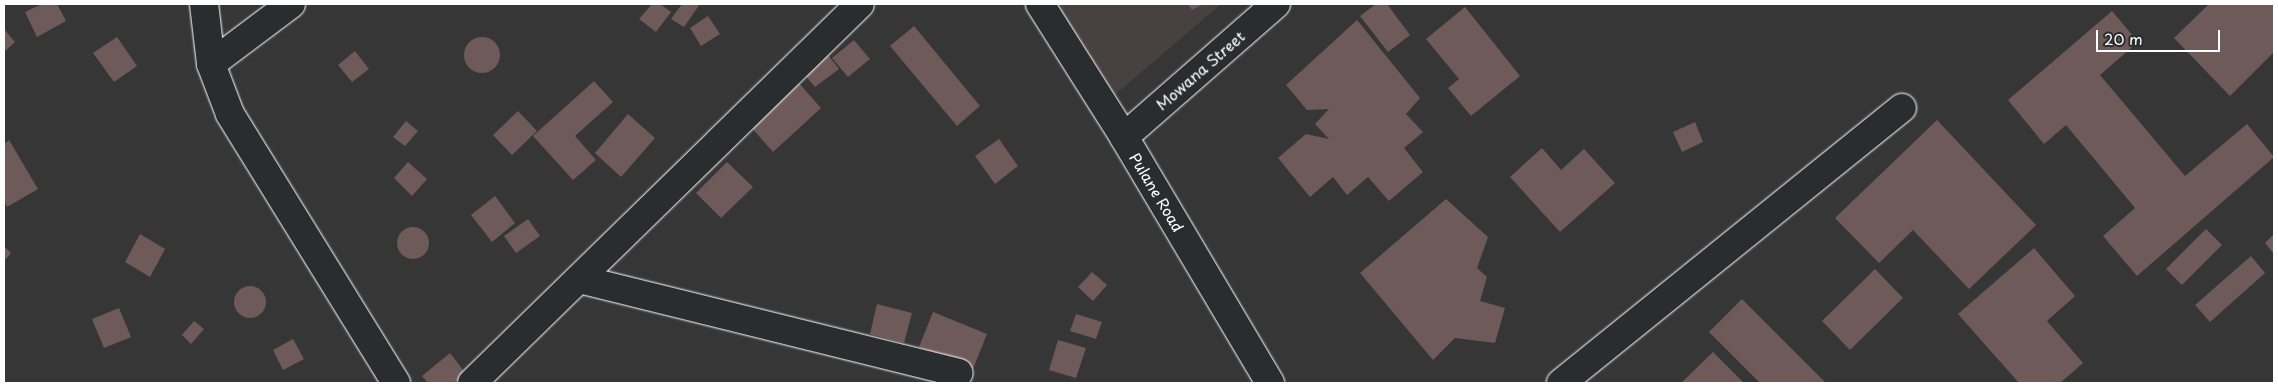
<!DOCTYPE html>
<html>
<head>
<meta charset="utf-8">
<style>
	body { margin:0 }
	#map { position:relative; width:2278px; height:387px; overflow:hidden; background:#373637; font-family:"Playpen Sans",sans-serif }
	div>[style] { position:absolute }
	[style*='--x'] { left:calc(var(--x)*1px); top:calc(var(--y)*1px); width:calc(var(--w)*1px); rotate:calc(var(--a)*1deg) }
	.built>* { inset:0; background:#474141 }
	.building>* { inset:0; background:#6d5a59 }
	.round { border-radius:50% }
	.roads { filter:drop-shadow(0 0 1px #fff) drop-shadow(0 0 1px #fff) }
	.minor>* { height:28px; margin:-14px; padding:0 14px; transform-origin:14px; border-radius:14px; background:#2a2d2e }
	span { translate:-50% -50%; white-space:nowrap; text-align:center; line-height:1.15; -webkit-text-stroke:4px #2a2d2e; paint-order:stroke }
	.street-label { font-size:15px; color:#fff }
	.frame { position:absolute; inset:0; border:5px solid #fff; pointer-events:none }
	.scale { position:absolute; left:2096px; top:30px; width:124px; height:22px; box-sizing:border-box; border:2px solid #fff; border-top:0; padding-left:6px; font-size:15px; line-height:18px; white-space:nowrap; color:#fff; -webkit-text-stroke:4px #2a2d2e; paint-order:stroke }
</style>
</head>
<body>
<div id="map">
	<div class="built">
		<div style="clip-path:polygon(1027px 4px,1221px 4px,1097px 110px)"></div>
	</div>
	<div class="building">
		<div style="clip-path:polygon(42px 4px,57px 4px,66px 21px,37px 37px,25px 12px)"></div>
		<div style="clip-path:polygon(652px 4px,660px 4px,671px 12px,656px 32px,639px 19px)"></div>
		<div style="clip-path:polygon(682px 4px,700px 4px,684px 27px,671px 19px)"></div>
		<div style="clip-path:polygon(1188px 4px,1203px 4px,1192px 10px)"></div>
		<div style="clip-path:polygon(1376px 4px,1387px 4px,1410px 35px,1388px 52px,1360px 16px)"></div>
		<div style="clip-path:polygon(2209px 4px,2274px 4px,2274px 52px,2230px 96px,2174px 38px)"></div>
		<div style="clip-path:polygon(1465px 7px,1520px 76px,1471px 116px,1448px 88px,1459px 79px,1426px 39px)"></div>
		<div style="clip-path:polygon(2112px 11px,2138px 42px,2100px 75px,2185px 176px,2247px 124px,2274px 157px,2137px 276px,2103px 236px,2135px 208px,2066px 125px,2044px 144px,2008px 100px)"></div>
		<div style="clip-path:polygon(708px 16px,720px 34px,701px 46px,690px 28px)"></div>
		<div style="clip-path:polygon(1357px 20px,1420px 98px,1406px 114px,1423px 132px,1404px 148px,1423px 172px,1389px 201px,1368px 177px,1347px 195px,1333px 177px,1310px 197px,1278px 158px,1306px 134px,1329px 139px,1315px 124px,1329px 109px,1307px 110px,1286px 85px)"></div>
		<div style="clip-path:polygon(914px 26px,980px 106px,957px 126px,890px 46px)"></div>
		<div style="clip-path:polygon(4px 29px,15px 42px,4px 52px)"></div>
		<div class="round" style="left:464px;top:37px;width:36px;height:36px"></div>
		<div style="clip-path:polygon(117px 37px,137px 66px,114px 82px,93px 53px)"></div>
		<div style="clip-path:polygon(854px 40px,870px 59px,848px 77px,832px 58px)"></div>
		<div style="clip-path:polygon(355px 51px,369px 69px,352px 82px,338px 65px)"></div>
		<div style="clip-path:polygon(825px 51px,839px 69px,815px 87px,801px 70px)"></div>
		<div style="clip-path:polygon(594px 81px,613px 102px,575px 136px,596px 160px,573px 180px,533px 136px)"></div>
		<div style="clip-path:polygon(798px 82px,821px 108px,773px 152px,750px 126px)"></div>
		<div style="clip-path:polygon(518px 111px,537px 131px,512px 155px,493px 135px)"></div>
		<div style="clip-path:polygon(628px 114px,655px 138px,621px 177px,595px 153px)"></div>
		<div style="clip-path:polygon(1937px 120px,2036px 225px,1969px 289px,1913px 230px,1879px 263px,1835px 218px)"></div>
		<div style="clip-path:polygon(406px 121px,418px 131px,405px 146px,393px 137px)"></div>
		<div style="clip-path:polygon(1695px 122px,1703px 142px,1682px 152px,1673px 132px)"></div>
		<div style="clip-path:polygon(999px 139px,1018px 166px,995px 184px,975px 156px)"></div>
		<div style="clip-path:polygon(9px 140px,38px 189px,7px 207px,4px 201px,4px 144px)"></div>
		<div style="clip-path:polygon(1542px 148px,1561px 170px,1584px 149px,1615px 183px,1560px 232px,1510px 177px)"></div>
		<div style="clip-path:polygon(408px 162px,427px 179px,412px 196px,394px 178px)"></div>
		<div style="clip-path:polygon(727px 162px,753px 187px,721px 218px,696px 193px)"></div>
		<div style="clip-path:polygon(495px 196px,515px 223px,492px 242px,471px 215px)"></div>
		<div style="clip-path:polygon(1446px 199px,1488px 237px,1477px 268px,1487px 277px,1480px 301px,1505px 308px,1495px 343px,1455px 338px,1433px 360px,1360px 273px)"></div>
		<div style="clip-path:polygon(528px 219px,540px 236px,516px 253px,504px 236px)"></div>
		<div class="round" style="left:397px;top:227px;width:32px;height:32px"></div>
		<div style="clip-path:polygon(2206px 229px,2222px 245px,2182px 285px,2166px 269px)"></div>
		<div style="clip-path:polygon(140px 234px,165px 249px,150px 277px,125px 262px)"></div>
		<div style="clip-path:polygon(2274px 234px,2274px 254px,2265px 243px)"></div>
		<div style="clip-path:polygon(4px 246px,11px 253px,4px 261px)"></div>
		<div style="clip-path:polygon(2034px 248px,2075px 296px,2047px 321px,2083px 363px,2060px 383px,2019px 383px,1958px 314px)"></div>
		<div style="clip-path:polygon(2251px 256px,2265px 273px,2210px 322px,2195px 305px)"></div>
		<div style="clip-path:polygon(1875px 269px,1903px 298px,1850px 350px,1822px 321px)"></div>
		<div style="clip-path:polygon(1092px 272px,1107px 285px,1093px 301px,1078px 287px)"></div>
		<div class="round" style="left:234px;top:286px;width:32px;height:32px"></div>
		<div style="clip-path:polygon(1742px 299px,1826px 383px,1760px 383px,1709px 332px)"></div>
		<div style="clip-path:polygon(877px 304px,912px 313px,904px 343px,870px 334px)"></div>
		<div style="clip-path:polygon(119px 308px,131px 337px,104px 348px,92px 319px)"></div>
		<div style="clip-path:polygon(933px 312px,987px 334px,973px 369px,919px 347px)"></div>
		<div style="clip-path:polygon(1076px 314px,1102px 322px,1096px 339px,1070px 331px)"></div>
		<div style="clip-path:polygon(194px 321px,204px 329px,191px 344px,182px 335px)"></div>
		<div style="clip-path:polygon(293px 339px,304px 359px,283px 370px,273px 350px)"></div>
		<div style="clip-path:polygon(1058px 340px,1086px 348px,1076px 378px,1049px 370px)"></div>
		<div style="clip-path:polygon(1713px 352px,1744px 383px,1681px 383px)"></div>
		<div style="clip-path:polygon(450px 353px,466px 374px,453px 383px,428px 383px,422px 376px)"></div>
	</div>
	<div class="roads">
		<div class="minor">
			<div style="--x:204;--y:4;--w:60;--a:83.3"></div>
			<div style="--x:211;--y:64;--w:53;--a:69.2"></div>
			<div style="--x:230;--y:114;--w:316;--a:58.3"></div>
			<div style="--x:1040;--y:4;--w:157;--a:57.7"></div>
			<div style="--x:1124;--y:137;--w:286;--a:59.3"></div>
			<div style="--x:211;--y:64;--w:100;--a:-36.9"></div>
			<div style="--x:1124;--y:137;--w:202;--a:-41.2"></div>
			<div style="--x:579;--y:279;--w:391;--a:13.9"></div>
			<div style="--x:472;--y:383;--w:542;--a:-44.33"></div>
			<div style="--x:1561;--y:383;--w:438;--a:-38.9"></div>
		</div>
	</div>
	<div class="street-label">
		<span style="left:1200px;top:70px;rotate:-41deg">Mowana Street</span>
		<span style="left:1157px;top:192px;rotate:59deg">Pulane Road</span>
	</div>
	<div class="frame"></div>
	<div class="scale">20 m</div>
</div>
</body>
</html>
